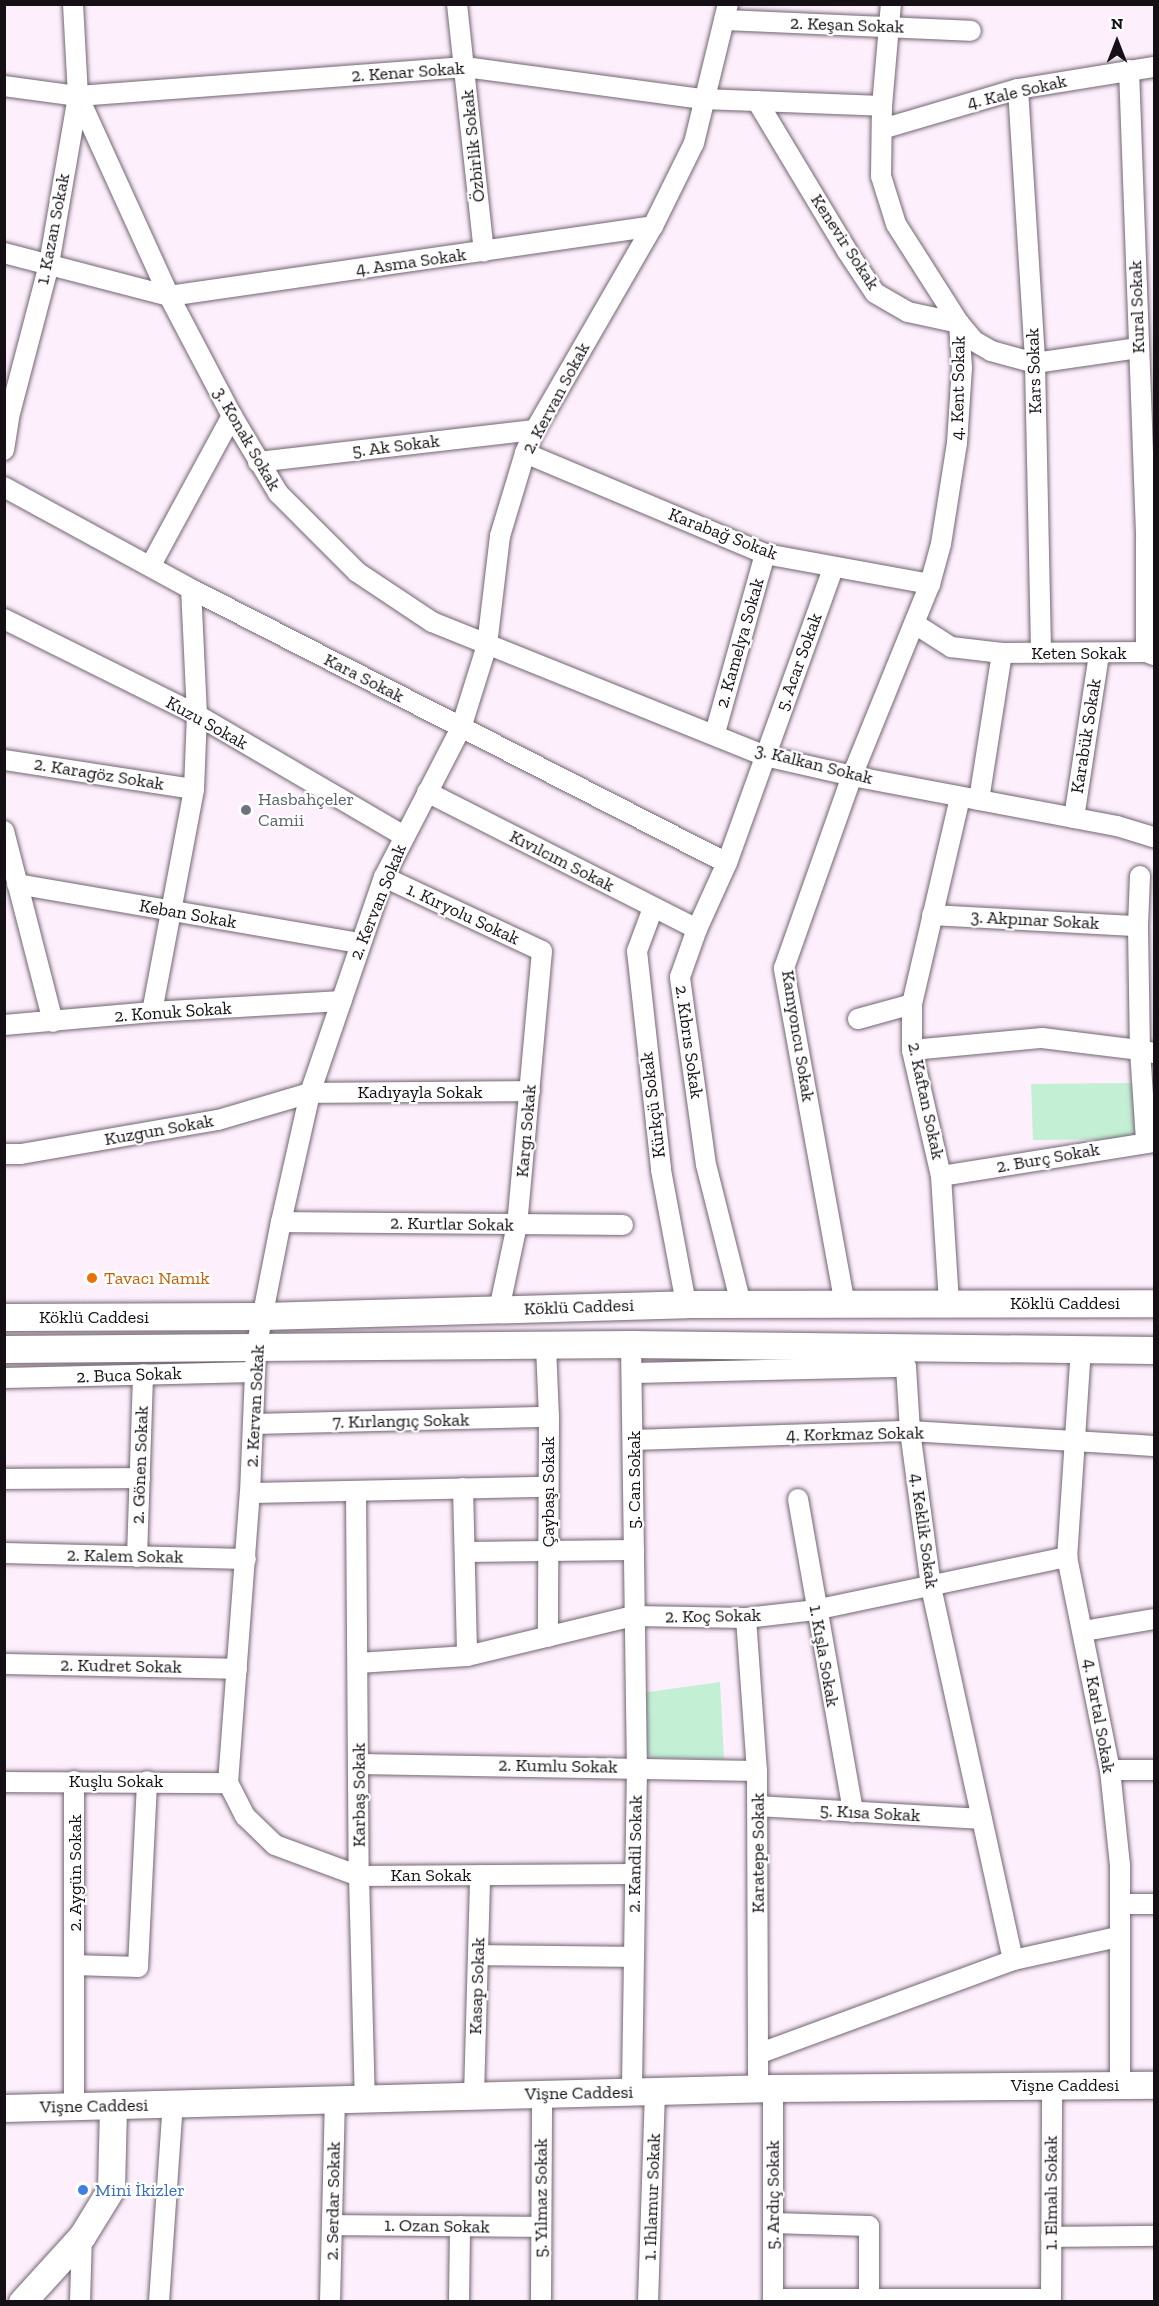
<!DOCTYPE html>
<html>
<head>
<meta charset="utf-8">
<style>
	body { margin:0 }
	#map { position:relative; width:1159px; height:2306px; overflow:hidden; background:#fdeffc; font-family:"Zilla Slab",serif }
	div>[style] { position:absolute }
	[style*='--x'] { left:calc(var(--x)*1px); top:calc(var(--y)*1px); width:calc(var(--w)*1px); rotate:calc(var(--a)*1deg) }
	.green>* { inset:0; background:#c3efd5 }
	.roads { filter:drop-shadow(0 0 2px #726672) drop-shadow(0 0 2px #726672) }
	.street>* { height:20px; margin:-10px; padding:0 10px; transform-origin:10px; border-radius:10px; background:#fff }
	.secondary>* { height:27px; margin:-13.5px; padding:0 13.5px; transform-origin:13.5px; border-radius:13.5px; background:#fff }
	.dots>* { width:16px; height:16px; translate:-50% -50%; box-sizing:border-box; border:3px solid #fff; border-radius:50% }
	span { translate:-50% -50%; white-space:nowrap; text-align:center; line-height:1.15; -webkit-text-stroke:4.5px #fff; paint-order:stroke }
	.street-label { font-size:18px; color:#151015 }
	.worship-label { font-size:18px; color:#5b616d }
	.left { translate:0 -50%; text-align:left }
	.food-label { font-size:18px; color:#c56008 }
	.shop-label { font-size:18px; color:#366cbe }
	.frame { position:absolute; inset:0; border:6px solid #151015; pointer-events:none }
	.north { position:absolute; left:1087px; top:12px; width:60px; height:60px; -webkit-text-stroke:4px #fff; paint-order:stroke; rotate:0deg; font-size:16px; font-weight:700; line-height:24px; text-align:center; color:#151015 }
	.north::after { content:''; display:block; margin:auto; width:21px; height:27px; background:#151015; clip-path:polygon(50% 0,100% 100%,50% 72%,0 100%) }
</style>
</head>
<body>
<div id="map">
	<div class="green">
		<div style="clip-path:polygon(1132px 1083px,1136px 1139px,1033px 1140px,1031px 1084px)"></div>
		<div style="clip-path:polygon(720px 1682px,724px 1759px,652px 1758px,644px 1751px,642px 1693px)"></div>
	</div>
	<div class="roads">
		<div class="street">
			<div style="--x:457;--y:4;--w:249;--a:83.8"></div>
			<div style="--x:724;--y:20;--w:247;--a:2.5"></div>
			<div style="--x:1129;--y:70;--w:469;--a:87.9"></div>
			<div style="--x:1146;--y:539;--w:113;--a:90"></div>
			<div style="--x:4;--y:86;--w:75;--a:7.7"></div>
			<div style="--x:78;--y:96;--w:388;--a:-4.3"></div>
			<div style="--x:465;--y:67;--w:240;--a:7.7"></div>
			<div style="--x:703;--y:99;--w:179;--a:2.2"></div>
			<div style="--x:1018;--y:89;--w:275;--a:86.4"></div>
			<div style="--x:1035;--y:363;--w:290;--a:88.8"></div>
			<div style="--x:78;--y:96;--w:220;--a:65.5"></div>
			<div style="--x:169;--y:296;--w:489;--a:-8.2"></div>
			<div style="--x:757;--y:101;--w:175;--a:59"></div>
			<div style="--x:847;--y:251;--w:50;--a:56.3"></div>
			<div style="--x:875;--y:293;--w:38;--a:30"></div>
			<div style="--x:908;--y:312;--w:52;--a:12.2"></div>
			<div style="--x:959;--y:323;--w:23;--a:50"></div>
			<div style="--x:974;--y:341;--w:20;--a:30"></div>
			<div style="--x:991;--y:351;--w:46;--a:15.3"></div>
			<div style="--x:1035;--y:363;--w:104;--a:-8.3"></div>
			<div style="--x:882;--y:129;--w:142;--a:-16.4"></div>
			<div style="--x:1018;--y:89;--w:138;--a:-9.2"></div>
			<div style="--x:4;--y:253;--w:171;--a:14.6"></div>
			<div style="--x:169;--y:296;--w:136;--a:62.3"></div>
			<div style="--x:232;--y:416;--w:90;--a:59.1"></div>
			<div style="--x:278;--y:493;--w:112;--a:45"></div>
			<div style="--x:357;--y:572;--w:90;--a:33.7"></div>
			<div style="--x:432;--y:622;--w:359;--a:21.9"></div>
			<div style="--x:765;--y:756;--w:89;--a:12.9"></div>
			<div style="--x:852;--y:776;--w:270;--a:10.7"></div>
			<div style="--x:1117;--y:826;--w:39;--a:17"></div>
			<div style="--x:4;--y:450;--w:33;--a:-81"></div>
			<div style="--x:9;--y:417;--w:158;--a:-75.3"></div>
			<div style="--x:49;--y:264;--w:170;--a:-80.2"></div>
			<div style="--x:78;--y:96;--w:92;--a:-93.1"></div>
			<div style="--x:525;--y:453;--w:260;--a:22.8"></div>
			<div style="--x:765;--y:554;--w:168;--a:10.3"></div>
			<div style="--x:258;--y:462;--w:279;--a:-6.6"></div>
			<div style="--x:4;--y:487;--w:213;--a:28.6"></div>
			<div style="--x:191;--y:589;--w:602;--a:27.08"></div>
			<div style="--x:151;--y:565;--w:170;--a:-61.5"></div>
			<div style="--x:4;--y:619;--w:216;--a:26.4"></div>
			<div style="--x:197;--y:715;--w:240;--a:30.3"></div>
			<div style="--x:915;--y:624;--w:43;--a:32.6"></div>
			<div style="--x:951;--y:647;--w:51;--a:6.7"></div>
			<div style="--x:1002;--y:653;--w:144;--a:-0.4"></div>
			<div style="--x:1146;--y:652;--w:9;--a:21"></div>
			<div style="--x:715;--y:733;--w:186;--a:-74.4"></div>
			<div style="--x:4;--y:760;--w:192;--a:8.7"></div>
			<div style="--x:427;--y:792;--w:303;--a:26.9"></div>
			<div style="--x:979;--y:800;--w:149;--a:-81.1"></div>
			<div style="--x:1074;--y:818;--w:166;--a:-81.3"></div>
			<div style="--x:4;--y:831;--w:197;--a:75.6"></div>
			<div style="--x:1140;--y:876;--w:50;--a:92.3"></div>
			<div style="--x:1138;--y:926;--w:124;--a:89.1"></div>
			<div style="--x:1140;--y:1050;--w:14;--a:12"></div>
			<div style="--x:384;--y:877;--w:174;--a:25.1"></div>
			<div style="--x:542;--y:951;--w:275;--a:95.2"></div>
			<div style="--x:517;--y:1225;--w:87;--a:102"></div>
			<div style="--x:17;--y:884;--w:348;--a:9.8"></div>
			<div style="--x:653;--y:908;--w:46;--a:110.4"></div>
			<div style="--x:637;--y:951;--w:220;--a:83.7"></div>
			<div style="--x:661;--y:1170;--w:136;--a:79.4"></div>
			<div style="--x:932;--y:915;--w:206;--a:3.1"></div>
			<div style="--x:152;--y:1012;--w:227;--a:-79.3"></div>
			<div style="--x:194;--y:789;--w:74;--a:-87.7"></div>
			<div style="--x:197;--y:715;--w:126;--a:-92.7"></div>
			<div style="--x:858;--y:1019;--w:56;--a:-15.5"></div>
			<div style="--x:4;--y:1025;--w:149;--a:-5"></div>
			<div style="--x:152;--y:1012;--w:190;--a:-3.3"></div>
			<div style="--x:912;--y:1050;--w:131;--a:-5.3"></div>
			<div style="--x:1042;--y:1038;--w:99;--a:7"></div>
			<div style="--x:1140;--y:1050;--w:91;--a:86.2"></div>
			<div style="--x:4;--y:1154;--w:17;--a:0"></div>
			<div style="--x:21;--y:1154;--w:200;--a:-9.8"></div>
			<div style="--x:218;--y:1120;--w:96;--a:-16.4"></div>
			<div style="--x:310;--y:1093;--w:220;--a:-0.5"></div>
			<div style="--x:941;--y:1176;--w:216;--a:-9.1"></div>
			<div style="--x:281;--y:1222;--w:342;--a:0.5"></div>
			<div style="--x:949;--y:1303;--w:127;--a:-93.6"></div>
			<div style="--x:941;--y:1176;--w:129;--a:-103"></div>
			<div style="--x:912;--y:1050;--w:46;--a:-90"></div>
			<div style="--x:912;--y:1004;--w:212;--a:-76.9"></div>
			<div style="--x:741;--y:1304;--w:143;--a:-104.1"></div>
			<div style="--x:706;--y:1165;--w:190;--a:-97.9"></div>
			<div style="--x:680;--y:977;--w:51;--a:-70.5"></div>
			<div style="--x:697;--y:929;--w:72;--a:-65.6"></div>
			<div style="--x:727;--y:863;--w:313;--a:-70.2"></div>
			<div style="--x:845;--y:1305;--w:342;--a:-100.3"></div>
			<div style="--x:784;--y:968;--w:204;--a:-70.5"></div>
			<div style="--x:852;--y:776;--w:207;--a:-67.9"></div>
			<div style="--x:930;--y:584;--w:41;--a:-74.6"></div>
			<div style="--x:941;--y:544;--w:102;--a:-81"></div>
			<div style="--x:957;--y:443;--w:75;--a:-86.2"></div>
			<div style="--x:962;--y:368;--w:45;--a:-93.8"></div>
			<div style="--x:959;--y:323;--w:117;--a:-122.5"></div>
			<div style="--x:896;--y:224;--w:50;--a:-107.4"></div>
			<div style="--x:881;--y:176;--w:70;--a:-89.2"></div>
			<div style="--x:882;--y:106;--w:102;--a:-85"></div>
			<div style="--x:631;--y:1344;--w:423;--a:89.2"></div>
			<div style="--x:637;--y:1767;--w:325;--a:90.9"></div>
			<div style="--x:546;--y:1346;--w:71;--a:87.6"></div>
			<div style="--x:549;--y:1417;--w:220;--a:90.3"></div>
			<div style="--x:1081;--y:1348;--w:209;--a:93.8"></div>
			<div style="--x:1067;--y:1557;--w:217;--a:78.6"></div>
			<div style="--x:1110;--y:1770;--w:96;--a:84"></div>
			<div style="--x:1120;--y:1865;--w:220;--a:90"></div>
			<div style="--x:633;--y:1373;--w:273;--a:-1.3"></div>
			<div style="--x:906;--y:1367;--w:64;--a:86.4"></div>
			<div style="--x:910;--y:1431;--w:157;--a:82.3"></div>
			<div style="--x:931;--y:1587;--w:382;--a:77.6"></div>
			<div style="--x:4;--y:1378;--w:250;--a:-1.4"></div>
			<div style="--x:253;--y:1424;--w:296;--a:-1.4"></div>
			<div style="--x:634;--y:1440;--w:276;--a:-1.9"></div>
			<div style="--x:910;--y:1431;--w:244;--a:3.5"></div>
			<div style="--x:4;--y:1479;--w:136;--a:-0.4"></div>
			<div style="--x:463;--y:1488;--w:168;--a:88.6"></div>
			<div style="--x:356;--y:1491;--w:385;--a:89.6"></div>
			<div style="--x:359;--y:1876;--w:223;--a:88.5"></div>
			<div style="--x:250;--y:1493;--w:298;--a:-1.2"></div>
			<div style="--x:798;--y:1499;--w:318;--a:80"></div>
			<div style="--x:466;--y:1552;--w:168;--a:-0.7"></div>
			<div style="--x:4;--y:1553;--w:242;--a:1.4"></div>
			<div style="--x:137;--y:1557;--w:183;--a:-88.1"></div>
			<div style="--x:746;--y:1618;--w:153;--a:85.9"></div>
			<div style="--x:757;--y:1771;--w:317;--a:89.8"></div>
			<div style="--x:1084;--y:1631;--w:71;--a:-9.7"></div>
			<div style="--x:358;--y:1663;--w:109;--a:-3.7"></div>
			<div style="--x:467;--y:1656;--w:172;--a:-13.5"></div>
			<div style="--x:634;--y:1616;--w:112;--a:1"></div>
			<div style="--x:746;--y:1618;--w:69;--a:-6.6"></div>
			<div style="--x:815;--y:1610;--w:258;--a:-11.9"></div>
			<div style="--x:4;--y:1664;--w:233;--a:1.2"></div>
			<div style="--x:359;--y:1764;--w:398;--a:1"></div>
			<div style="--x:1110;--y:1770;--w:44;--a:0"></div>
			<div style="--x:4;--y:1782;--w:224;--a:0.3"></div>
			<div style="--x:758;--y:1806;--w:224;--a:3.3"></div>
			<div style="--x:634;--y:1874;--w:275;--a:179.6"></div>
			<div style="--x:359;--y:1876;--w:90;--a:-159.7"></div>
			<div style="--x:275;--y:1845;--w:42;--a:-136"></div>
			<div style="--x:245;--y:1816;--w:37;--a:-117"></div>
			<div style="--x:228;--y:1783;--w:291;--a:-85.7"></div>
			<div style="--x:250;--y:1493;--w:144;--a:-87.6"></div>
			<div style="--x:256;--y:1349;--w:129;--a:-78.9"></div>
			<div style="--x:281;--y:1222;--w:132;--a:-77.3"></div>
			<div style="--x:310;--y:1093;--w:228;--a:-71.1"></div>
			<div style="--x:384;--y:877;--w:168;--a:-62.7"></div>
			<div style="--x:461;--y:728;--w:87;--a:-72.6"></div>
			<div style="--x:487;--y:645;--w:110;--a:-83.2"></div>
			<div style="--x:500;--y:536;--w:87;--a:-73.2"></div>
			<div style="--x:525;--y:453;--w:25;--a:-67"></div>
			<div style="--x:535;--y:430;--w:236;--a:-60"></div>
			<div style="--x:653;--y:226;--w:93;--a:-63.7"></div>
			<div style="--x:694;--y:143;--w:143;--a:-76.3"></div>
			<div style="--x:1121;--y:1904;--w:33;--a:0"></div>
			<div style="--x:478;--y:1955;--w:155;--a:0.7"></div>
			<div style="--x:75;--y:1965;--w:63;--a:1.8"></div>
			<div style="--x:138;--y:1967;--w:186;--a:-87.2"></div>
			<div style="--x:758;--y:2054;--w:272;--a:-20.2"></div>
			<div style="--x:1013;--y:1960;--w:107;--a:-12.4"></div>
			<div style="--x:773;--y:2088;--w:214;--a:90"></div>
			<div style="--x:474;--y:2096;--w:221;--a:-88.4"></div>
			<div style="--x:74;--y:2106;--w:325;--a:-90"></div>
			<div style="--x:773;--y:2223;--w:96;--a:1.8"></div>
			<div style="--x:869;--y:2226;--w:73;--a:90"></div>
			<div style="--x:332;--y:2225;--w:209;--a:0.5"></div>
			<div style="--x:1051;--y:2237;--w:103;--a:-0.6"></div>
			<div style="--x:773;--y:2299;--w:278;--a:0"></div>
			<div style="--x:80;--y:2302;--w:66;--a:-88.3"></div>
			<div style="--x:159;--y:2302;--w:198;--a:-86"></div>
			<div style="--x:330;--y:2302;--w:202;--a:-88.6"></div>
			<div style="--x:459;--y:2302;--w:76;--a:-89.2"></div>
			<div style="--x:541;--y:2302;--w:208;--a:-89.7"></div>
			<div style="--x:648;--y:2302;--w:210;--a:-88.1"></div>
			<div style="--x:1051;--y:2302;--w:217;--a:-89.7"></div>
		</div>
		<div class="secondary">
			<div style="--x:4;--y:1317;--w:259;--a:-0.2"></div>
			<div style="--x:263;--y:1316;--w:423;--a:-1.6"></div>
			<div style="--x:686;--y:1304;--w:468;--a:-0.1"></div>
			<div style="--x:4;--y:1349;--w:627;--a:-0.46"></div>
			<div style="--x:631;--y:1344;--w:523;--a:0.66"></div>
			<div style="--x:4;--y:2108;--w:769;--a:-1.49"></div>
			<div style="--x:773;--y:2088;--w:381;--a:-0.5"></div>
			<div style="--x:22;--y:2302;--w:89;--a:-47.7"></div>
			<div style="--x:82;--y:2236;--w:55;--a:-58.3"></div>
			<div style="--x:111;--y:2189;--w:83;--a:-88.6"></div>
		</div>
	</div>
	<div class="dots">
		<div style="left:246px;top:810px;background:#6b7280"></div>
		<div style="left:92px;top:1278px;background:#e8710a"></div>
		<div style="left:83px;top:2190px;background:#3f7fe0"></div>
	</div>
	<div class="street-label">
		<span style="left:847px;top:25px;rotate:2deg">2. Keşan Sokak</span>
		<span style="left:408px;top:72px;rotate:-4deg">2. Kenar Sokak</span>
		<span style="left:1017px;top:92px;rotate:-13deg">4. Kale Sokak</span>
		<span style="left:473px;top:146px;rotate:-96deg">Özbirlik Sokak</span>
		<span style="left:53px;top:229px;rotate:-79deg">1. Kazan Sokak</span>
		<span style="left:845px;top:242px;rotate:57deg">Kenevir Sokak</span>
		<span style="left:411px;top:262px;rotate:-8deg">4. Asma Sokak</span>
		<span style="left:1137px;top:307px;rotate:-92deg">Kural Sokak</span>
		<span style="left:1034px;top:371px;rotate:-92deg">Kars Sokak</span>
		<span style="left:958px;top:388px;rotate:-89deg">4. Kent Sokak</span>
		<span style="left:556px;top:398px;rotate:-62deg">2. Kervan Sokak</span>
		<span style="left:247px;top:439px;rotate:60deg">3. Konak Sokak</span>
		<span style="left:396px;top:446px;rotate:-7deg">5. Ak Sokak</span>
		<span style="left:723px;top:534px;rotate:21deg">Karabağ Sokak</span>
		<span style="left:740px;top:643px;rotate:-74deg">2. Kamelya Sokak</span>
		<span style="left:1079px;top:653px">Keten Sokak</span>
		<span style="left:799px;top:662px;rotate:-70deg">5. Acar Sokak</span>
		<span style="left:364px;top:678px;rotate:27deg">Kara Sokak</span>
		<span style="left:207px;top:723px;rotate:29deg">Kuzu Sokak</span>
		<span style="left:1086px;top:736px;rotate:-81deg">Karabük Sokak</span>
		<span style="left:814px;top:764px;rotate:14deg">3. Kalkan Sokak</span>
		<span style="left:99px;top:774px;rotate:9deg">2. Karagöz Sokak</span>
		<span style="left:562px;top:861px;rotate:27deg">Kıvılcım Sokak</span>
		<span style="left:378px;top:902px;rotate:-68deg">2. Kervan Sokak</span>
		<span style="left:188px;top:914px;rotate:10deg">Keban Sokak</span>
		<span style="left:463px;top:914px;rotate:25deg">1. Kıryolu Sokak</span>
		<span style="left:1035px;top:920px;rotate:3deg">3. Akpınar Sokak</span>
		<span style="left:173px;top:1012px;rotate:-4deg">2. Konuk Sokak</span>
		<span style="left:798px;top:1036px;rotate:81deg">Kamyoncu Sokak</span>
		<span style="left:689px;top:1042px;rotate:82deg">2. Kıbrıs Sokak</span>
		<span style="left:420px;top:1092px">Kadıyayla Sokak</span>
		<span style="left:926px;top:1101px;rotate:78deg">2. Kaftan Sokak</span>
		<span style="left:653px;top:1105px;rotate:-97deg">Kürkçü Sokak</span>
		<span style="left:159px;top:1130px;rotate:-10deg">Kuzgun Sokak</span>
		<span style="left:526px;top:1131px;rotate:-85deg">Kargı Sokak</span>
		<span style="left:1048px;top:1158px;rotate:-10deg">2. Burç Sokak</span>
		<span style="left:452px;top:1224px;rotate:1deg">2. Kurtlar Sokak</span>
		<span style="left:1065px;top:1303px">Köklü Caddesi</span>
		<span style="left:579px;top:1307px;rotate:-2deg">Köklü Caddesi</span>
		<span style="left:94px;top:1317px">Köklü Caddesi</span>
		<span style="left:129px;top:1375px;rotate:-2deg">2. Buca Sokak</span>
		<span style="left:255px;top:1406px;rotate:-87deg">2. Kervan Sokak</span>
		<span style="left:401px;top:1421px;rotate:-1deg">7. Kırlangıç Sokak</span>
		<span style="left:855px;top:1434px;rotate:-1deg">4. Korkmaz Sokak</span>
		<span style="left:140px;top:1465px;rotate:-88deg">2. Gönen Sokak</span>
		<span style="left:634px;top:1480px;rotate:-90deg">5. Can Sokak</span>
		<span style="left:548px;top:1492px;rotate:-90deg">Çaybaşı Sokak</span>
		<span style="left:924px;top:1531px;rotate:82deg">4. Keklik Sokak</span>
		<span style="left:125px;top:1556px;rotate:1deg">2. Kalem Sokak</span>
		<span style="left:713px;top:1616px;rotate:-1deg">2. Koç Sokak</span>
		<span style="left:824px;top:1656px;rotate:80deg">1. Kışla Sokak</span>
		<span style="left:121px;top:1666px;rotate:1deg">2. Kudret Sokak</span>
		<span style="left:1099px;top:1716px;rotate:80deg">4. Kartal Sokak</span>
		<span style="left:558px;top:1766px;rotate:1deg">2. Kumlu Sokak</span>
		<span style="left:116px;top:1781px">Kuşlu Sokak</span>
		<span style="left:359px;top:1795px;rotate:-90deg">Karbaş Sokak</span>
		<span style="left:870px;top:1813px;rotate:3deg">5. Kısa Sokak</span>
		<span style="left:758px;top:1853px;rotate:-90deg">Karatepe Sokak</span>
		<span style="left:635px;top:1854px;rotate:-89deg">2. Kandil Sokak</span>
		<span style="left:75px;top:1873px;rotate:-90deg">2. Aygün Sokak</span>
		<span style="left:431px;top:1875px">Kan Sokak</span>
		<span style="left:477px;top:1986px;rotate:-88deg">Kasap Sokak</span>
		<span style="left:1065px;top:2085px">Vişne Caddesi</span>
		<span style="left:579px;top:2093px;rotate:-1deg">Vişne Caddesi</span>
		<span style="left:94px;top:2106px;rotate:-1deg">Vişne Caddesi</span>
		<span style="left:1051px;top:2193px;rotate:-90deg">1. Elmalı Sokak</span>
		<span style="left:773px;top:2195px;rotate:-90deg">5. Ardıç Sokak</span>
		<span style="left:652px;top:2197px;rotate:-88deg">1. Ihlamur Sokak</span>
		<span style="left:541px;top:2198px;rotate:-90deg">5. Yılmaz Sokak</span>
		<span style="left:333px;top:2201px;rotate:-89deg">2. Serdar Sokak</span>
		<span style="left:437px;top:2226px;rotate:1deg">1. Ozan Sokak</span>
	</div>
	<div class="worship-label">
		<span class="left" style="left:258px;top:810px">Hasbahçeler<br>Camii</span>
	</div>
	<div class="food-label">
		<span class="left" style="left:104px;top:1278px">Tavacı Namık</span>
	</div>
	<div class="shop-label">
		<span class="left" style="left:95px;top:2190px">Mini İkizler</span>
	</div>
	<div class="frame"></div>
	<div class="north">N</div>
</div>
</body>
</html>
